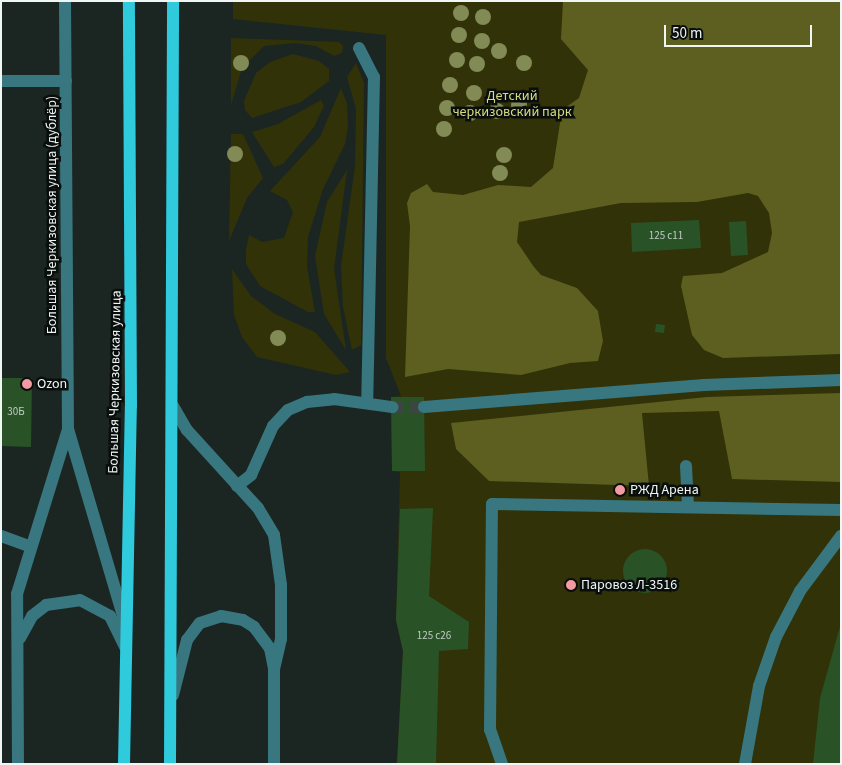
<!DOCTYPE html>
<html>
<head>
<meta charset="utf-8">
<style>
	body { margin:0 }
	#map { position:relative; width:842px; height:765px; overflow:hidden; background:#1b2623; font-family:"Source Sans 3",sans-serif }
	div>[style] { position:absolute }
	[style*='--x'] { left:calc(var(--x)*1px); top:calc(var(--y)*1px); width:calc(var(--w)*1px); rotate:calc(var(--a)*1deg) }
	.green>* { inset:0; background:#313207 }
	.forest>* { inset:0; background:#5d5f20 }
	.building>* { inset:0; background:#295327 }
	.round { border-radius:50% }
	.minor-tunnel>* { height:12px; margin-top:-6px; transform-origin:0; background:repeating-linear-gradient(90deg,#3b4542 0 12px,transparent 0 18px) }
	.minor>* { height:12px; margin:-6px; padding:0 6px; transform-origin:6px; border-radius:6px; background:#38777f }
	.major>* { height:12px; margin:-6px; padding:0 6px; transform-origin:6px; border-radius:6px; background:#30cadd }
	.trees>* { width:16px; height:16px; margin:-8px; border-radius:50%; background:#828a56 }
	.dots>* { width:14px; height:14px; translate:-50% -50%; box-sizing:border-box; border:2px solid #090e0d; border-radius:50% }
	span { translate:-50% -50%; white-space:nowrap; text-align:center; line-height:1.15; -webkit-text-stroke:5px #090e0d; paint-order:stroke }
	.number-label { font-size:11px; color:#becdc1 }
	.number-label span { -webkit-text-stroke-width:0 }
	.park-label { font-size:14px; color:#d7dc80 }
	.street-label { font-size:14px; color:#eff6f4 }
	.poi-label { font-size:14px; color:#eff6f4 }
	.left { translate:0 -50%; text-align:left }
	.frame { position:absolute; inset:0; border:2px solid #eff6f4; pointer-events:none }
	.scale { position:absolute; left:664px; top:25px; width:148px; height:22px; box-sizing:border-box; border:2px solid #eff6f4; border-top:0; padding-left:6px; font-size:15px; line-height:18px; white-space:nowrap; color:#eff6f4; -webkit-text-stroke:4px #090e0d; paint-order:stroke }
</style>
</head>
<body>
<div id="map">
	<div class="green">
		<div style="clip-path:polygon(233px 1px,841px 1px,841px 764px,397px 764px,403px 651px,396px 620px,400px 472px,392px 471px,391px 397px,401px 396px,386px 358px,386px 35px,233px 19px)"></div>
		<div style="clip-path:polygon(231px 38px,339px 42px,343px 46px,342px 53px,334px 56px,316px 46px,295px 43px,264px 46px,242px 68px,231px 105px)"></div>
		<div style="clip-path:polygon(293px 54px,319px 61px,329px 69px,329px 81px,301px 102px,252px 118px,245px 110px,244px 101px,256px 73px,270px 62px)"></div>
		<div style="clip-path:polygon(356px 63px,364px 83px,361px 345px,352px 350px,343px 307px,341px 266px,355px 166px,356px 109px,347px 77px)"></div>
		<div style="clip-path:polygon(341px 88px,347px 104px,348px 127px,345px 144px,323px 189px,308px 237px,307px 267px,315px 312px,308px 312px,260px 286px,246px 264px,246px 250px,249px 235px,262px 242px,284px 238px,293px 212px,287px 200px,270px 191px,320px 137px)"></div>
		<div style="clip-path:polygon(321px 100px,324px 106px,314px 127px,283px 164px,274px 167px,252px 132px,278px 124px)"></div>
		<div style="clip-path:polygon(231px 134px,243px 134px,263px 178px,247px 198px,229px 241px)"></div>
		<div style="clip-path:polygon(347px 170px,334px 269px,346px 350px,324px 314px,315px 256px,327px 202px)"></div>
		<div style="clip-path:polygon(232px 269px,251px 296px,275px 314px,315px 332px,350px 372px,336px 375px,257px 357px,242px 337px,234px 315px)"></div>
	</div>
	<div class="forest">
		<div style="clip-path:polygon(563px 1px,841px 1px,841px 354px,723px 358px,704px 350px,692px 335px,681px 286px,683px 276px,722px 273px,768px 252px,772px 233px,769px 213px,758px 196px,748px 193px,697px 202px,621px 203px,519px 222px,517px 242px,534px 267px,541px 275px,577px 288px,598px 311px,603px 341px,598px 361px,570px 363px,521px 375px,448px 369px,405px 377px,410px 226px,407px 203px,411px 193px,427px 184px,433px 192px,463px 195px,498px 185px,531px 187px,553px 168px,562px 110px,579px 98px,588px 70px,561px 39px)"></div>
		<div style="clip-path:polygon(841px 393px,841px 482px,732px 479px,719px 411px,642px 413px,649px 486px,489px 481px,456px 449px,451px 423px,707px 397px)"></div>
	</div>
	<div class="building">
		<div style="clip-path:polygon(699px 220px,701px 248px,632px 252px,631px 223px)"></div>
		<div style="clip-path:polygon(746px 221px,748px 255px,731px 256px,729px 222px)"></div>
		<div style="clip-path:polygon(656px 324px,665px 325px,664px 333px,655px 332px)"></div>
		<div style="clip-path:polygon(1px 378px,32px 378px,31px 447px,1px 446px)"></div>
		<div style="clip-path:polygon(391px 397px,424px 397px,425px 471px,392px 471px)"></div>
		<div style="clip-path:polygon(433px 508px,429px 596px,469px 622px,468px 649px,439px 651px,436px 764px,397px 764px,403px 651px,396px 620px,400px 509px)"></div>
		<div class="round" style="left:623px;top:549px;width:44px;height:44px"></div>
		<div style="clip-path:polygon(841px 623px,841px 764px,813px 764px,820px 698px)"></div>
	</div>
	<div class="minor-tunnel">
		<div style="--x:392;--y:407;--w:32;--a:0"></div>
	</div>
	<div class="minor">
		<div style="--x:65;--y:1;--w:428;--a:89.6"></div>
		<div style="--x:68;--y:429;--w:202;--a:73.6"></div>
		<div style="--x:359;--y:48;--w:33;--a:63"></div>
		<div style="--x:374;--y:77;--w:324;--a:91.2"></div>
		<div style="--x:1;--y:81;--w:65;--a:0"></div>
		<div style="--x:173;--y:406;--w:28;--a:60"></div>
		<div style="--x:187;--y:430;--w:105;--a:47.7"></div>
		<div style="--x:258;--y:508;--w:31;--a:59"></div>
		<div style="--x:274;--y:535;--w:50;--a:82"></div>
		<div style="--x:281;--y:585;--w:54;--a:90"></div>
		<div style="--x:281;--y:639;--w:31;--a:103"></div>
		<div style="--x:424;--y:407;--w:281;--a:-4.5"></div>
		<div style="--x:704;--y:385;--w:137;--a:-2.1"></div>
		<div style="--x:686;--y:466;--w:41;--a:87.2"></div>
		<div style="--x:237;--y:486;--w:18;--a:-38"></div>
		<div style="--x:251;--y:475;--w:54;--a:-65.8"></div>
		<div style="--x:273;--y:426;--w:22;--a:-47"></div>
		<div style="--x:288;--y:410;--w:21;--a:-23"></div>
		<div style="--x:307;--y:402;--w:27;--a:-6"></div>
		<div style="--x:334;--y:399;--w:59;--a:7.9"></div>
		<div style="--x:1;--y:536;--w:32;--a:20"></div>
		<div style="--x:20;--y:638;--w:25;--a:-61"></div>
		<div style="--x:32;--y:616;--w:18;--a:-38"></div>
		<div style="--x:46;--y:605;--w:34;--a:-8"></div>
		<div style="--x:80;--y:600;--w:34;--a:28"></div>
		<div style="--x:110;--y:616;--w:34;--a:64"></div>
		<div style="--x:173;--y:695;--w:57;--a:-75.7"></div>
		<div style="--x:187;--y:640;--w:21;--a:-53"></div>
		<div style="--x:200;--y:623;--w:22;--a:-18"></div>
		<div style="--x:221;--y:616;--w:22;--a:10"></div>
		<div style="--x:243;--y:620;--w:13;--a:32"></div>
		<div style="--x:254;--y:627;--w:26;--a:53"></div>
		<div style="--x:270;--y:648;--w:21;--a:79"></div>
		<div style="--x:274;--y:669;--w:95;--a:90"></div>
		<div style="--x:18;--y:764;--w:170;--a:-90.3"></div>
		<div style="--x:17;--y:594;--w:173;--a:-72.8"></div>
		<div style="--x:502;--y:764;--w:36;--a:-109"></div>
		<div style="--x:490;--y:730;--w:226;--a:-89.5"></div>
		<div style="--x:492;--y:504;--w:349;--a:1"></div>
		<div style="--x:745;--y:764;--w:79;--a:-79.8"></div>
		<div style="--x:759;--y:686;--w:52;--a:-70.9"></div>
		<div style="--x:776;--y:637;--w:52;--a:-62.4"></div>
		<div style="--x:800;--y:591;--w:69;--a:-53.3"></div>
	</div>
	<div class="major">
		<div style="--x:124;--y:764;--w:358;--a:-88.9"></div>
		<div style="--x:131;--y:406;--w:405;--a:-90.3"></div>
		<div style="--x:170;--y:764;--w:763;--a:-89.77"></div>
	</div>
	<div class="trees">
		<div style="left:461px;top:13px"></div>
		<div style="left:483px;top:17px"></div>
		<div style="left:459px;top:35px"></div>
		<div style="left:482px;top:41px"></div>
		<div style="left:499px;top:51px"></div>
		<div style="left:457px;top:60px"></div>
		<div style="left:241px;top:63px"></div>
		<div style="left:524px;top:63px"></div>
		<div style="left:477px;top:64px"></div>
		<div style="left:450px;top:85px"></div>
		<div style="left:474px;top:93px"></div>
		<div style="left:519px;top:105px"></div>
		<div style="left:447px;top:108px"></div>
		<div style="left:497px;top:111px"></div>
		<div style="left:470px;top:113px"></div>
		<div style="left:444px;top:129px"></div>
		<div style="left:235px;top:154px"></div>
		<div style="left:504px;top:155px"></div>
		<div style="left:500px;top:173px"></div>
		<div style="left:278px;top:338px"></div>
	</div>
	<div class="dots">
		<div style="left:27px;top:384px;background:#f49aa2"></div>
		<div style="left:620px;top:490px;background:#f49aa2"></div>
		<div style="left:571px;top:585px;background:#f49aa2"></div>
	</div>
	<div class="number-label">
		<span style="left:666px;top:236px">125 c11</span>
		<span style="left:16px;top:412px">30Б</span>
		<span style="left:434px;top:636px">125 c26</span>
	</div>
	<div class="park-label">
		<span style="left:512px;top:104px">Детский<br>черкизовский парк</span>
	</div>
	<div class="street-label">
		<span style="left:52px;top:215px;rotate:-90deg">Большая Черкизовская улица (дублёр)</span>
		<span style="left:115px;top:382px;rotate:-89deg">Большая Черкизовская улица</span>
	</div>
	<div class="poi-label">
		<span class="left" style="left:37px;top:384px">Ozon</span>
		<span class="left" style="left:630px;top:490px">РЖД Арена</span>
		<span class="left" style="left:581px;top:585px">Паровоз Л-3516</span>
	</div>
	<div class="frame"></div>
	<div class="scale">50 m</div>
</div>
</body>
</html>
